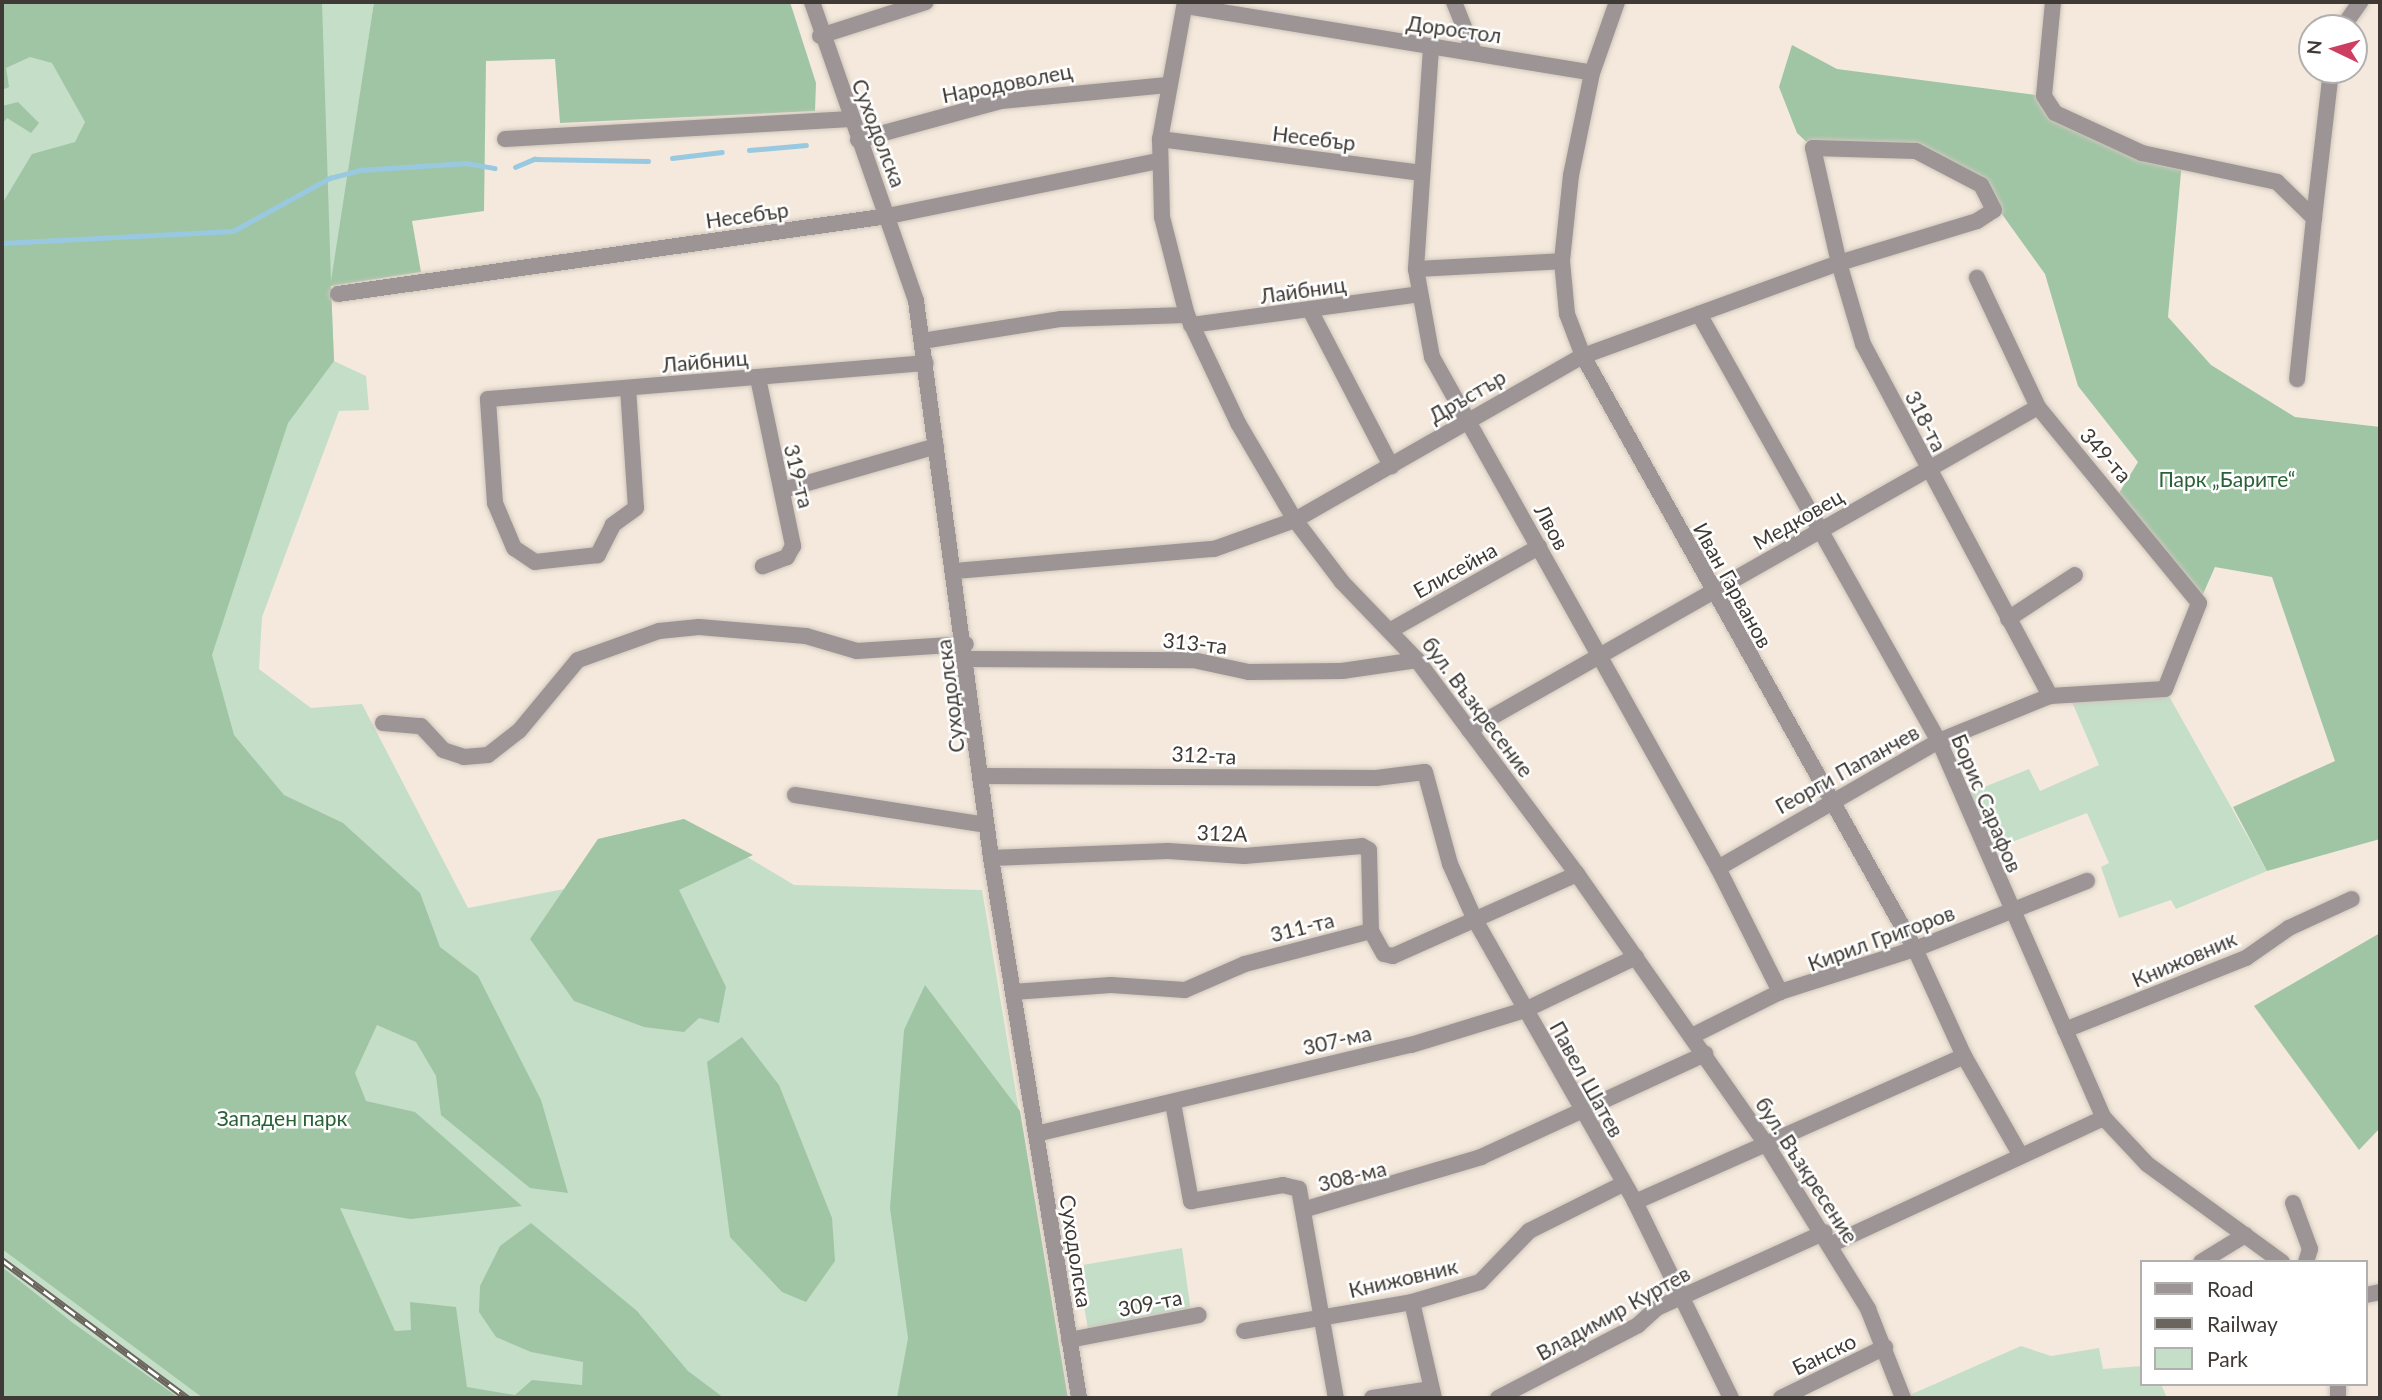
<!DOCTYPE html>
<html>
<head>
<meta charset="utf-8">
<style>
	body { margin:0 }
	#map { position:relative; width:2382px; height:1400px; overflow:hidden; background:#f4e9dc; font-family:Lato,sans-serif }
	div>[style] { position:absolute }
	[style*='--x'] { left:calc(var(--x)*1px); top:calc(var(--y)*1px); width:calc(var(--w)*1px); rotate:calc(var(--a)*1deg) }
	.green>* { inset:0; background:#c5dec8 }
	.forest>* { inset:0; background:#a0c5a5 }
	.stream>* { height:4.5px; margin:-2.25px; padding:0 2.25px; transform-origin:2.25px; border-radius:2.25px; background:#99c9e0 }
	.roads { filter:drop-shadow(0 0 2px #d0c6bb) drop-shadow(0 0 2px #d0c6bb) }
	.minor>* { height:16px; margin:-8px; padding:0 8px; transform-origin:8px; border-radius:8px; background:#9c9495 }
	.rail>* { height:7px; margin-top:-3.5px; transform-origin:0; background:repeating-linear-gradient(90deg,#fff 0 13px,#6b655e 0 26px); box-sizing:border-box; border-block:2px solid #6b655e }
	span { translate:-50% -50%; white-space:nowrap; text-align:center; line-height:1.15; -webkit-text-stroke:5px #fff; paint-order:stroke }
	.street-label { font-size:21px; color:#3f3a35 }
	.park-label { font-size:21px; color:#2a6136 }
	.frame { position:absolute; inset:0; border:4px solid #3f3a35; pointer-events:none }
	.legend { position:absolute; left:2140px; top:1260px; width:228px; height:126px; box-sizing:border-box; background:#fff; border:2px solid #b2b0ae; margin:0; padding:9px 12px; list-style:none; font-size:21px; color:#3f3a35 }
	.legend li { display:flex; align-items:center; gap:14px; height:35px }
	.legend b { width:35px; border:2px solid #b2b0ae }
	.north { position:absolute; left:2298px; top:14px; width:70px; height:70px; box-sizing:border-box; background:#fff; border:2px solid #b2b0ae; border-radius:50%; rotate:275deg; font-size:19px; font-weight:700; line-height:28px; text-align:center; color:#3f3a35 }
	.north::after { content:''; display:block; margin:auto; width:24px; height:32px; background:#ce3e60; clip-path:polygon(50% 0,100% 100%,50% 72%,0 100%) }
</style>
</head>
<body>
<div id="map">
	<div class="green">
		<div style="clip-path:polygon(2px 2px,374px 2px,331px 286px,334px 361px,366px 376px,369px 410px,339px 411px,262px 617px,259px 669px,311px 708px,362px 704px,468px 908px,564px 889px,598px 839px,684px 819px,794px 885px,982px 890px,1067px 1398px,2px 1398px)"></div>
		<div style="clip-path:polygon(2165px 689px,2267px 871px,2176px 909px,2171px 900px,2119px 918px,2101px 867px,2109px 863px,2087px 813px,1986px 852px,1962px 796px,2029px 769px,2040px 791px,2099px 765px,2069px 695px)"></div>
		<div style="clip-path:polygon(1182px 1248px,1191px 1312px,1088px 1329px,1077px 1266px)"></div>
		<div style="clip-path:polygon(2021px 1346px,2051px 1356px,2099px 1348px,2103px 1369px,2142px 1366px,2142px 1384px,2161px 1384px,2167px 1398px,1903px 1398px)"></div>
	</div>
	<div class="forest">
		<div style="clip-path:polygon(2px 2px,322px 2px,331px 281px,374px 2px,790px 2px,816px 83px,815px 111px,560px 123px,555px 59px,486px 61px,484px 211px,412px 221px,421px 272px,331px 286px,334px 361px,288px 423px,212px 655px,234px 735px,284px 795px,343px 823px,420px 893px,440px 947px,478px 976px,541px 1100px,568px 1193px,530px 1188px,441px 1115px,436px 1076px,416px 1042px,377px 1025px,355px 1073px,366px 1101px,415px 1112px,522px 1206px,411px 1219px,340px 1208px,395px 1331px,411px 1330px,410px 1302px,456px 1307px,467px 1387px,515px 1395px,532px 1380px,582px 1385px,583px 1362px,531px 1352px,496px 1337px,479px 1312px,480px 1286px,500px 1246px,531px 1223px,637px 1311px,688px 1371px,724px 1398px,203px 1398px,2px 1249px,2px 204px,32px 154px,75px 142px,85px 122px,52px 63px,30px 57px,6px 68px,9px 87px,2px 90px)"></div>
		<div style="clip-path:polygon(1792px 45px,1837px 69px,2044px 96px,2055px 113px,2182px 161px,2168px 317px,2211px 365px,2295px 417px,2380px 427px,2380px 839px,2267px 871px,2233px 807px,2335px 761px,2272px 577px,2215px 567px,2199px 603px,2116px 498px,2138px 462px,2078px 386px,2045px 274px,1981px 185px,1916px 151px,1813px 148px,1797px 133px,1779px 87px)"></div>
		<div style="clip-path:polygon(18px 102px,39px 123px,31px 133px,7px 118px,2px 124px,2px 106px)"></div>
		<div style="clip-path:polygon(684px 819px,753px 855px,679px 890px,726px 987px,719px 1023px,699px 1018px,684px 1032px,644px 1027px,574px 1001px,530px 939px,598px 839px)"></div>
		<div style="clip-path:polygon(2380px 933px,2380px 1128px,2359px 1150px,2254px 1006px)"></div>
		<div style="clip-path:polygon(925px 985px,1020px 1111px,1068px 1398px,897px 1398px,908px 1338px,890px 1208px,904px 1030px)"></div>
		<div style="clip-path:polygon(742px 1037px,779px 1085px,832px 1218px,835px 1261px,806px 1302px,782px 1292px,730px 1237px,707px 1062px)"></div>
		<div style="clip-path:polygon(2px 1267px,73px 1323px,179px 1398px,2px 1398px)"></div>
	</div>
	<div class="stream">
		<div style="--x:749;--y:150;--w:57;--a:-5"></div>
		<div style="--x:672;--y:158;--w:50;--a:-6.8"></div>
		<div style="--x:515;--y:167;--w:21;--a:-23"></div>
		<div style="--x:534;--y:159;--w:114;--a:1"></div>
		<div style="--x:2;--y:243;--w:231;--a:-3"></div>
		<div style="--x:233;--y:231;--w:111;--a:-28.7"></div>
		<div style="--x:330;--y:178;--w:31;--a:-15"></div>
		<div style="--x:360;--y:170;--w:106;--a:-3.8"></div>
		<div style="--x:466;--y:163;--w:29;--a:10"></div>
	</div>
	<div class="roads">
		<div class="minor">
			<div style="--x:812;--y:2;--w:317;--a:70.8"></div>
			<div style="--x:916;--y:301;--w:562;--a:82.33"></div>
			<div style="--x:991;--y:858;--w:547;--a:80.74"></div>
			<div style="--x:1185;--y:2;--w:139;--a:100.3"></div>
			<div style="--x:1160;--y:139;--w:78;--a:88.5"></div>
			<div style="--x:1162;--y:217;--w:101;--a:75.7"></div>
			<div style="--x:1187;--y:315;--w:119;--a:64.7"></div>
			<div style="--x:1238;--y:423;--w:113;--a:59.6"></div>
			<div style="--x:1295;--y:520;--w:78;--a:52.8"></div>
			<div style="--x:1342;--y:582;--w:108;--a:46.1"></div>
			<div style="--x:1417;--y:660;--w:267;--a:53.2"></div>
			<div style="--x:1577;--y:874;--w:327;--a:55"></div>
			<div style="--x:1765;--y:1142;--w:196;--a:58.3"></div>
			<div style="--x:1868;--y:1309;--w:96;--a:68.5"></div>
			<div style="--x:1454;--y:2;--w:54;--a:68.2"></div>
			<div style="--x:1617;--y:2;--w:75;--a:109.4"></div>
			<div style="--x:1592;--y:73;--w:104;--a:101.6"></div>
			<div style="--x:1571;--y:175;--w:86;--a:96"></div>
			<div style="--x:1562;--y:261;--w:53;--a:84.6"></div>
			<div style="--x:1567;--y:314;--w:45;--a:69.1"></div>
			<div style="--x:1583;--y:356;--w:680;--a:60.76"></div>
			<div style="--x:1915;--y:949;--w:118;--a:65.4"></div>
			<div style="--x:1964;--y:1056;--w:113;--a:60.3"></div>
			<div style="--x:2053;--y:2;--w:94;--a:95.5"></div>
			<div style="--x:2044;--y:96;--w:20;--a:57"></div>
			<div style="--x:2055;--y:113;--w:96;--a:24.7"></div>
			<div style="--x:2142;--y:153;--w:138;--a:12.1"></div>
			<div style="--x:2277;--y:182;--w:52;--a:44.2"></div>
			<div style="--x:2314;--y:218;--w:162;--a:96"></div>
			<div style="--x:1185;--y:6;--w:412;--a:9.3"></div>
			<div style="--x:2342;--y:28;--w:32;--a:-55"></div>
			<div style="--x:820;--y:36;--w:111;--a:-17.8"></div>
			<div style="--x:1431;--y:48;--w:222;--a:93.9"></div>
			<div style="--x:1416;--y:269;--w:89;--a:79.7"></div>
			<div style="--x:1432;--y:357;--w:586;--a:60.76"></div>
			<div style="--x:1718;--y:868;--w:139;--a:63.4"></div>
			<div style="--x:505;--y:139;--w:346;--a:-3.3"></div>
			<div style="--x:1160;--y:139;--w:264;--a:7.4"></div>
			<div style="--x:858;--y:140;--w:148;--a:-15.3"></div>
			<div style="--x:1001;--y:101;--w:167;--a:-5.5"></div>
			<div style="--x:2314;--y:218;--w:149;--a:-83.4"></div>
			<div style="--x:1416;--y:269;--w:146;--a:-3.1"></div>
			<div style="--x:338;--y:294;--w:556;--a:-8.07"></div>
			<div style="--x:888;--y:216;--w:277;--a:-11.5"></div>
			<div style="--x:1311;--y:312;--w:174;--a:62.5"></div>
			<div style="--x:1699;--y:314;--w:490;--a:60.7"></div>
			<div style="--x:1939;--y:741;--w:412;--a:66.4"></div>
			<div style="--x:2104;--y:1118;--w:63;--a:46.9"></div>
			<div style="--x:2147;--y:1164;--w:167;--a:36"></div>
			<div style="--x:1191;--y:325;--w:231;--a:-7.7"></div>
			<div style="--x:922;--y:341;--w:141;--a:-9"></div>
			<div style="--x:1061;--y:319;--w:126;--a:-1.8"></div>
			<div style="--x:758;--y:378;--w:172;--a:78.2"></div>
			<div style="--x:793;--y:546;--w:13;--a:119"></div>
			<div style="--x:787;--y:557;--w:26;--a:159"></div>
			<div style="--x:628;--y:388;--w:120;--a:86.2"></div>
			<div style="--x:636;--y:508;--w:29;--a:144"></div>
			<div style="--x:613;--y:525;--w:34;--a:117"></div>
			<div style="--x:598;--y:555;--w:63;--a:173.7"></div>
			<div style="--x:535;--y:562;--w:25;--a:-146"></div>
			<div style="--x:514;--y:548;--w:49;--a:-112.9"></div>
			<div style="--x:495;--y:503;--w:104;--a:-93.9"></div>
			<div style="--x:488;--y:399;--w:439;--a:-4.7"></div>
			<div style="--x:783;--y:490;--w:159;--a:-16"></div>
			<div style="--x:955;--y:571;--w:260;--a:-4.9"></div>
			<div style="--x:1214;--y:549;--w:86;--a:-19.7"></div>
			<div style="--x:1295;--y:520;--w:331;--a:-29.7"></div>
			<div style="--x:1583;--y:356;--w:272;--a:-20"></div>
			<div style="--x:1839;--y:263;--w:144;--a:-16.9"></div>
			<div style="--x:1977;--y:221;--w:20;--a:-33"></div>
			<div style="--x:1994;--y:210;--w:28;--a:-117"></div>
			<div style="--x:1981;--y:185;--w:73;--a:-152.4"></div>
			<div style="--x:1916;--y:151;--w:103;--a:-178.3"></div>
			<div style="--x:1813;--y:148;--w:118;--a:77.3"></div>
			<div style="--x:1839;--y:263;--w:84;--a:73.5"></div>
			<div style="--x:1863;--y:344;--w:399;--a:62"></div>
			<div style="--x:2008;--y:619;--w:80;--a:-33.3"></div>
			<div style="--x:1391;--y:630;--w:170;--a:-29.3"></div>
			<div style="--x:968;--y:659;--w:225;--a:0.3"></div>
			<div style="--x:1193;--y:660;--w:57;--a:12.1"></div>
			<div style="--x:1249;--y:672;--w:93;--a:-0.6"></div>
			<div style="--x:1342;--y:671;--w:76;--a:-8.3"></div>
			<div style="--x:383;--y:723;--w:38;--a:5"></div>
			<div style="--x:421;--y:726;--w:33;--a:47"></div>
			<div style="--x:443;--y:750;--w:22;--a:18"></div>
			<div style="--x:464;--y:757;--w:24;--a:-5"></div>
			<div style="--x:488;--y:755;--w:39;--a:-38"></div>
			<div style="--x:519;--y:731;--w:92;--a:-50.3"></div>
			<div style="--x:578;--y:660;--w:86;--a:-19.7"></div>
			<div style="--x:659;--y:631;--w:40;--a:-5.7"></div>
			<div style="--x:699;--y:627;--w:107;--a:4.8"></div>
			<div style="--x:806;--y:636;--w:53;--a:16.4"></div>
			<div style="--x:857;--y:651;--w:109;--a:-3.7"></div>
			<div style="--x:1469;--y:730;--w:654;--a:-29.58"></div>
			<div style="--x:981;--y:776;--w:395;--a:0.3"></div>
			<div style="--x:1376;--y:778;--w:49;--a:-7"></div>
			<div style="--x:1425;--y:772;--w:95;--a:74.8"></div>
			<div style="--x:1450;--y:864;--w:61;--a:65.9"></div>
			<div style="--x:1475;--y:920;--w:324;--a:60.4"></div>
			<div style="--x:1635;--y:1202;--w:218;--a:63.9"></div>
			<div style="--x:795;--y:795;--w:193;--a:8.9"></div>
			<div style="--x:991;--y:858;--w:177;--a:-2.3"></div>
			<div style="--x:1168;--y:851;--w:76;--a:3.8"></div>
			<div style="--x:1244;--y:856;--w:118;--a:-4.8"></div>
			<div style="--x:1362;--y:846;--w:8;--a:30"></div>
			<div style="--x:1369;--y:850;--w:81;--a:88.6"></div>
			<div style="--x:1718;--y:868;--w:255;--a:-29.9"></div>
			<div style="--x:1939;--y:741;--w:120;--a:-22.1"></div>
			<div style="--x:2050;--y:696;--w:115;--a:-3.5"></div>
			<div style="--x:2165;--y:689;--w:92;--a:-68.4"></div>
			<div style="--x:2199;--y:603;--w:254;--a:-129.4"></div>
			<div style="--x:2038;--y:407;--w:143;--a:-115.3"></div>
			<div style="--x:1371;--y:931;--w:26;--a:61"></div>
			<div style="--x:1384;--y:954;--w:9;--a:13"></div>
			<div style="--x:1393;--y:956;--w:201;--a:-24"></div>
			<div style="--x:1013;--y:992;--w:98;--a:-4.1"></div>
			<div style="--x:1111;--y:985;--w:74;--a:3.9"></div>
			<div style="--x:1185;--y:990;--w:65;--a:-23.4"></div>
			<div style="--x:1245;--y:964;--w:130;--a:-14.7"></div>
			<div style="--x:2065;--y:1030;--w:195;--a:-21.7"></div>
			<div style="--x:2246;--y:958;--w:52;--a:-34.9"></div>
			<div style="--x:2289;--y:928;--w:69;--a:-24.7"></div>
			<div style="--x:1692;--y:1036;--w:98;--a:-26.6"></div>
			<div style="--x:1780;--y:992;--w:142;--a:-17.7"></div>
			<div style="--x:1915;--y:949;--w:185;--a:-21.6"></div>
			<div style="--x:1173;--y:1103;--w:100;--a:79.6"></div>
			<div style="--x:1191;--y:1201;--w:93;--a:-9.9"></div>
			<div style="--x:1283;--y:1185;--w:16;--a:14"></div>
			<div style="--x:1299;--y:1189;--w:212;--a:80"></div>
			<div style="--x:1036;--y:1134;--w:385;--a:-13.4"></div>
			<div style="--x:1411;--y:1045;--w:119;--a:-17.1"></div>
			<div style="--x:1525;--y:1010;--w:123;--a:-25.5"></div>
			<div style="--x:1635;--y:1202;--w:360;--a:-23.9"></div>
			<div style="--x:2293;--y:1203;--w:49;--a:69.7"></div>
			<div style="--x:2310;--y:1249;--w:14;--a:107"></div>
			<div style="--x:1306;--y:1209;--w:183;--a:-16.5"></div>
			<div style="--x:1481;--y:1157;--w:247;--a:-24.7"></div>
			<div style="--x:1832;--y:1244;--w:300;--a:-24.9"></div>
			<div style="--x:2201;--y:1262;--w:52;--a:-31.5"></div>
			<div style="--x:2366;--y:1295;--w:14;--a:-12"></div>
			<div style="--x:1412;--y:1302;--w:98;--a:77.1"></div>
			<div style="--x:1244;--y:1331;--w:170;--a:-9.8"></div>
			<div style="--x:1412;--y:1302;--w:71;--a:-16.4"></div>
			<div style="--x:1480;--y:1282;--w:71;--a:-46.1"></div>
			<div style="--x:1529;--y:1231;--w:103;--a:-26.6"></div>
			<div style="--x:1069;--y:1340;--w:132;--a:-10.9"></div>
			<div style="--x:1372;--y:1398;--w:60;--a:-8.7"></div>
			<div style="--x:1498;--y:1398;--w:158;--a:-27.5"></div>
			<div style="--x:1638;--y:1325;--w:25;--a:-42"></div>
			<div style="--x:1657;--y:1308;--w:184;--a:-24.3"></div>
			<div style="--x:1781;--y:1398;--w:116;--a:-26.1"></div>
			<div style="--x:2338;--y:1398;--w:14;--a:-90"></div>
		</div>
	</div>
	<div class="rail">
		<div style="--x:2;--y:1260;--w:231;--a:36.7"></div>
	</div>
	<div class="street-label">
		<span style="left:1454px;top:29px;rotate:8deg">Доростол</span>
		<span style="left:1007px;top:83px;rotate:-11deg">Народоволец</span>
		<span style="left:879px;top:133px;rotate:69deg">Суходолска</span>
		<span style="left:1314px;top:138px;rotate:7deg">Несебър</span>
		<span style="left:747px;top:215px;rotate:-8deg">Несебър</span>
		<span style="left:1303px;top:290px;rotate:-8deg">Лайбниц</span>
		<span style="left:705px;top:361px;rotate:-5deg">Лайбниц</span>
		<span style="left:1467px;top:396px;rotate:-30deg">Дръстър</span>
		<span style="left:1926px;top:421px;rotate:63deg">318-та</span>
		<span style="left:2106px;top:455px;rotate:48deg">349-та</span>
		<span style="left:799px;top:476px;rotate:76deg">319-та</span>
		<span style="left:1798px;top:519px;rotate:-30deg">Медковец</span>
		<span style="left:1552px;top:527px;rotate:61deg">Лвов</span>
		<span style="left:1455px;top:570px;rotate:-29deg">Елисейна</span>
		<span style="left:1733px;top:585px;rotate:61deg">Иван Гарванов</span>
		<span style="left:1195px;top:643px;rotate:6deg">313-та</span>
		<span style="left:950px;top:696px;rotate:-97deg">Суходолска</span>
		<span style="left:1478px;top:707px;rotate:53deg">бул. Възкресение</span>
		<span style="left:1204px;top:755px;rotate:3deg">312-та</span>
		<span style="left:1847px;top:769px;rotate:-29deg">Георги Папанчев</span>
		<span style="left:1987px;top:803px;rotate:67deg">Борис Сарафов</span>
		<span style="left:1222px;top:833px;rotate:2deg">312А</span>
		<span style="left:1302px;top:927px;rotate:-14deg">311-та</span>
		<span style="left:1881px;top:938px;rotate:-20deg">Кирил Григоров</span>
		<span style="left:2184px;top:959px;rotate:-23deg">Книжовник</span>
		<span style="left:1337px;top:1040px;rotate:-13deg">307-ма</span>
		<span style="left:1587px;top:1079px;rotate:61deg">Павел Шатев</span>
		<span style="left:1807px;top:1170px;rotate:57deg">бул. Възкресение</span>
		<span style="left:1352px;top:1176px;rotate:-14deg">308-ма</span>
		<span style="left:1076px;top:1251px;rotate:81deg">Суходолска</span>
		<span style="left:1403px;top:1278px;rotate:-13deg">Книжовник</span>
		<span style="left:1150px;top:1303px;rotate:-11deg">309-та</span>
		<span style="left:1613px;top:1313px;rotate:-29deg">Владимир Куртев</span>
		<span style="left:1824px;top:1354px;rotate:-26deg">Банско</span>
	</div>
	<div class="park-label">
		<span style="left:2227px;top:479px">Парк „Барите“</span>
		<span style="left:282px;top:1118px">Западен парк</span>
	</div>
	<div class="frame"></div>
	<ul class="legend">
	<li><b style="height:9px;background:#9c9495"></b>Road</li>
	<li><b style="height:9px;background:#6b655e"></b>Railway</li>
	<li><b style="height:19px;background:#c5dec8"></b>Park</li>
	</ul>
	<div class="north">N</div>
</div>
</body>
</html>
